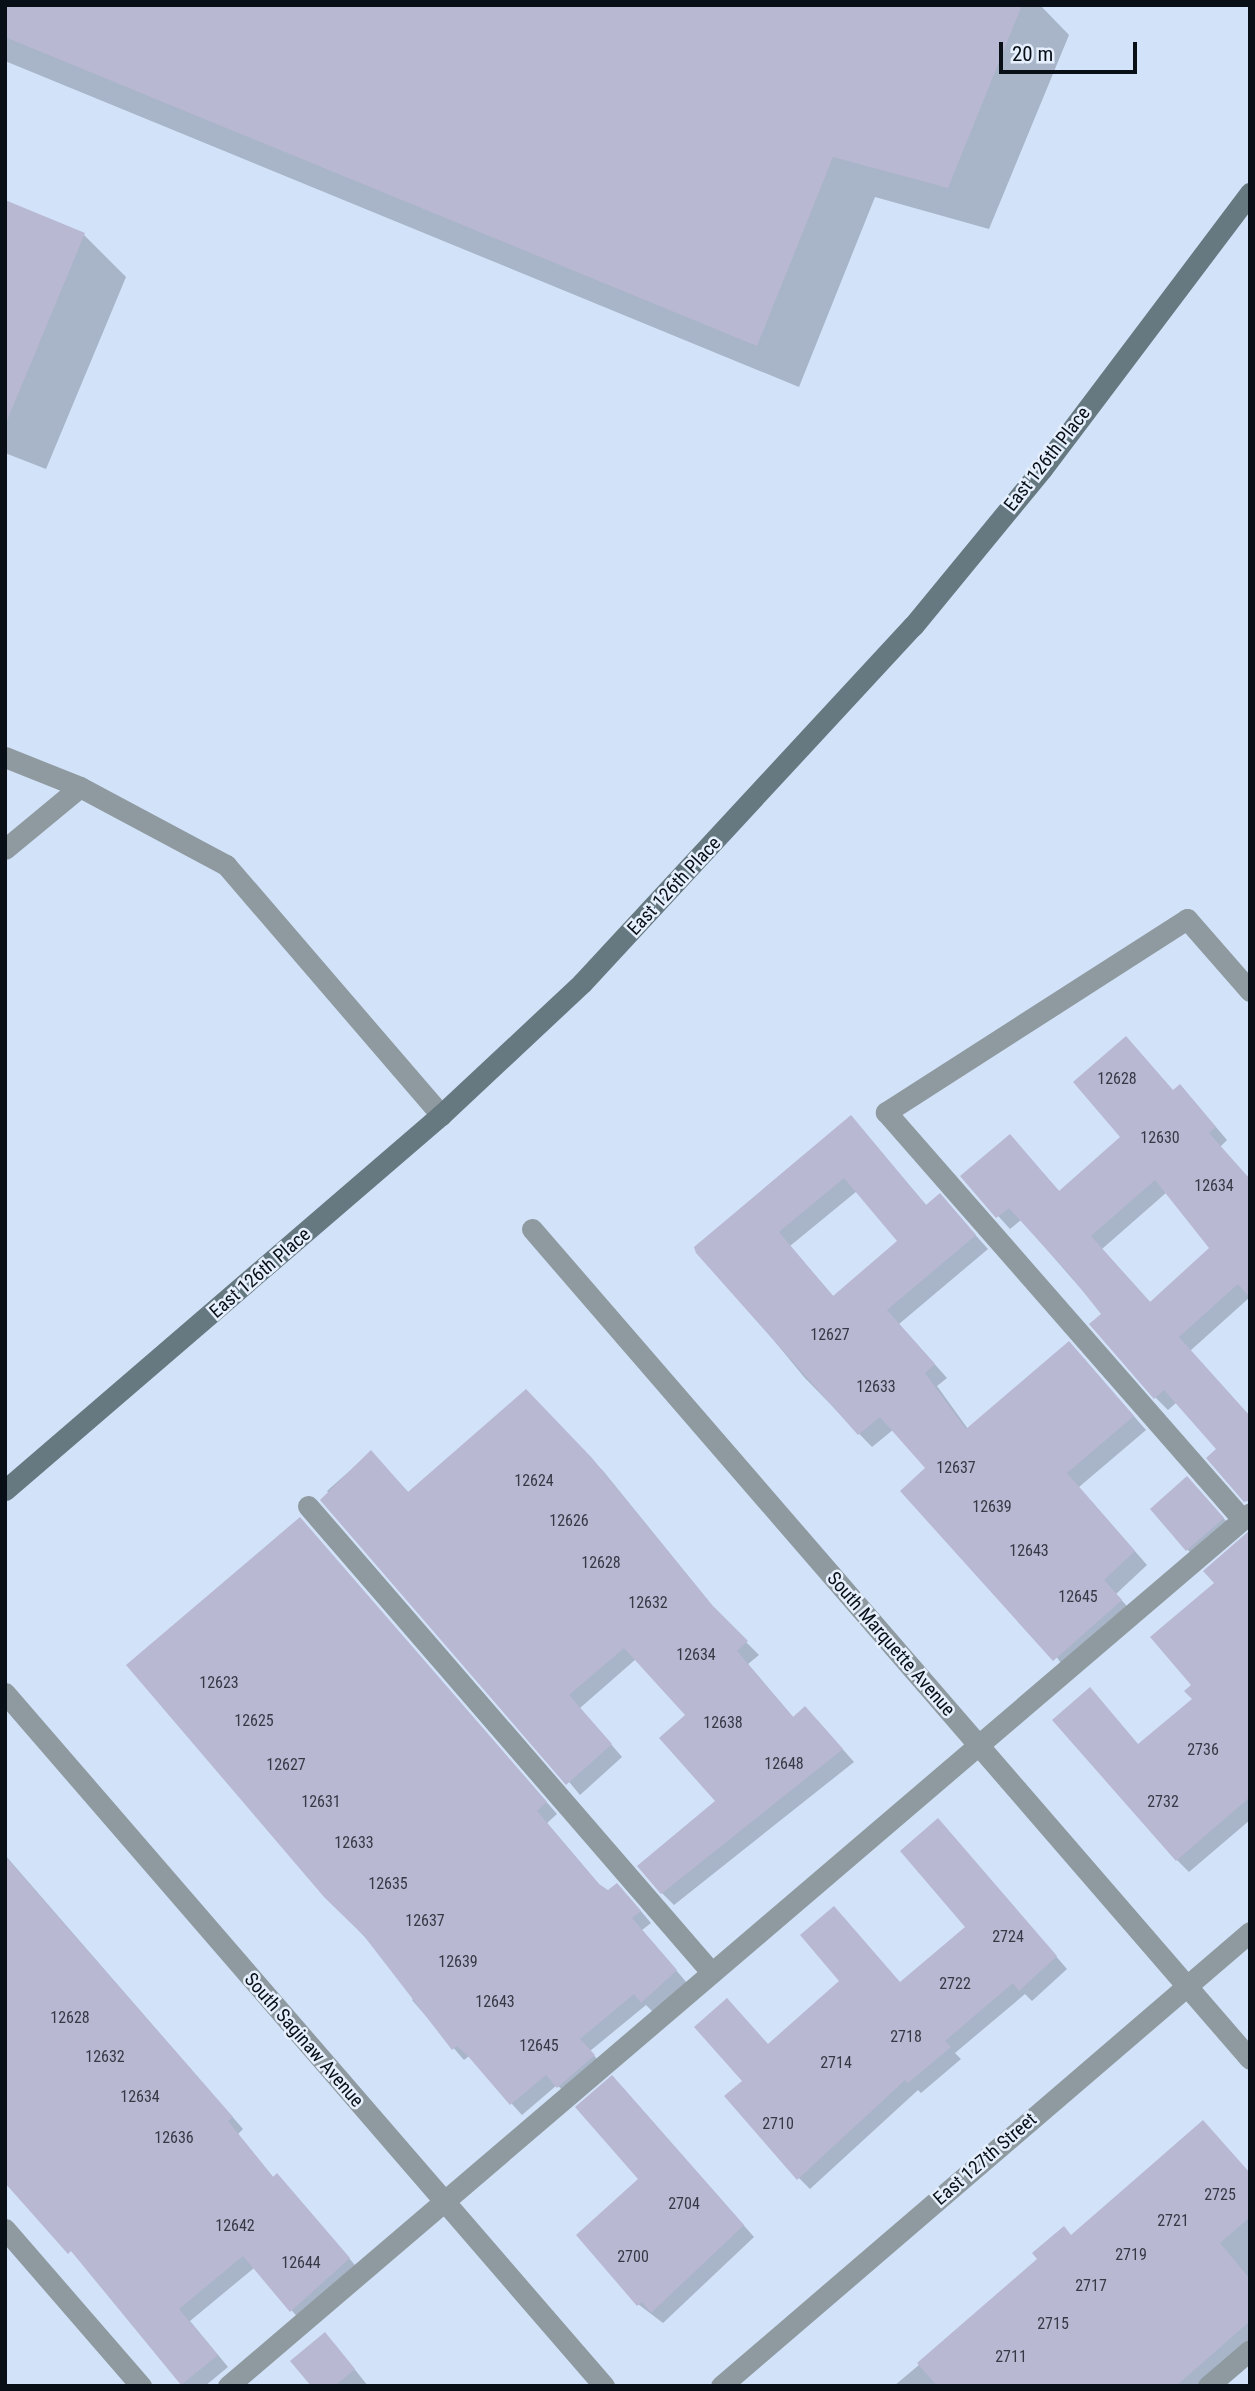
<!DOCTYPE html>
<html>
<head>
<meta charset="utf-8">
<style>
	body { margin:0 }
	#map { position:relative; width:1255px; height:2391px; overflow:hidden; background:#d2e2f9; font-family:"Roboto Condensed",sans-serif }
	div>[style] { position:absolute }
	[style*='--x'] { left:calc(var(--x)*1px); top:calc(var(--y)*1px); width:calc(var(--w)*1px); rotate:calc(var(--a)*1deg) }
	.shadow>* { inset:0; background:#0003 }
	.building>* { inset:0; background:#b9b8d2 }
	.lane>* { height:21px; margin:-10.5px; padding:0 10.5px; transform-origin:10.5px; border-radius:10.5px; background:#8e9a9f }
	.street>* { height:21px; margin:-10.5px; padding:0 10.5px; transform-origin:10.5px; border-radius:10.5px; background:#8e9a9f }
	.secondary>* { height:21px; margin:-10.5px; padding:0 10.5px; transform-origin:10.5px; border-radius:10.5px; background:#667880 }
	span { translate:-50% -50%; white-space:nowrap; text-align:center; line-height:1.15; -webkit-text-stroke:5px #e5effd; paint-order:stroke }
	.number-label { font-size:16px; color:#353945 }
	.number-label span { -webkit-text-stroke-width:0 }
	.street-label { font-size:19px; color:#090f16 }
	.frame { position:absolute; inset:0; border:7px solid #090f16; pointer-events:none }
	.scale { position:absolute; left:999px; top:42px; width:138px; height:32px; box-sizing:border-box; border:4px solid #090f16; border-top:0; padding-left:9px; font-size:21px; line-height:24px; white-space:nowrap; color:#090f16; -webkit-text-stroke:5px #e5effd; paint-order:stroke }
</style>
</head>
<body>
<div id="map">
	<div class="shadow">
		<div style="clip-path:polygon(5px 5px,1040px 5px,1069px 35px,989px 229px,875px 197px,799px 387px,5px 61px)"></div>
		<div style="clip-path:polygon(5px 202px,84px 235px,126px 277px,46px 469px,5px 453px)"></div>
		<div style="clip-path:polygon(evenodd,1174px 1092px,1192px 1099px,1227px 1140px,1220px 1147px,1250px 1297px,1190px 1351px,1250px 1417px,1250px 1505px,1219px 1449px,1177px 1402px,1168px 1410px,1156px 1398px,1103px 1314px,1021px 1220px,1010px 1229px,962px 1176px,1010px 1136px,1060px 1192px,1174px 1092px,1167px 1192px,1212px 1248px,1151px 1303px,1102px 1249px,1167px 1192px)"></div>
		<div style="clip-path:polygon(evenodd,851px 1117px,927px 1206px,952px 1209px,988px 1249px,899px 1324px,947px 1378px,937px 1386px,968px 1429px,1082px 1357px,1146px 1430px,1079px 1487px,1147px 1565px,1116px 1594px,1134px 1614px,1067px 1672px,928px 1468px,894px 1429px,872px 1447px,804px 1377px,697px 1247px,851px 1117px,857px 1191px,899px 1241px,834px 1297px,790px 1246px,857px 1191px)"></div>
		<div style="clip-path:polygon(526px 1391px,604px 1472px,724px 1620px,759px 1655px,748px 1664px,794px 1718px,817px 1720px,854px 1762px,674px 1905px,662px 1893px,717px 1801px,688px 1715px,636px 1659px,580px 1708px,622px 1757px,580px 1795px,327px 1491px,371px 1452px,409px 1493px)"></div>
		<div style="clip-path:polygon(1198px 1489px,1234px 1530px,1198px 1561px,1187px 1549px)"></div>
		<div style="clip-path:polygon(311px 1531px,557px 1814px,547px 1823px,603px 1889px,628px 1896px,651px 1923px,642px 1930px,687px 1983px,654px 2013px,646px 2005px,590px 2051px,605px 2068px,570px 2097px,557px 2085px,522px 2115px,469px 2056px,464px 2060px,412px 2000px,416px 1996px,129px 1666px)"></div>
		<div style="clip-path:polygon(1250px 1531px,1250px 1820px,1189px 1872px,1177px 1860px,1139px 1746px,1194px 1700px,1193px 1685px,1216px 1584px)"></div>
		<div style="clip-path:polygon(949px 1832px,1067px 1969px,1032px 2001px,1025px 1994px,955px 2053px,961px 2059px,921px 2093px,918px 2090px,810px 2189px,799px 2178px,744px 2081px,769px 2046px,901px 1984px,968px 1927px)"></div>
		<div style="clip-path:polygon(5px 1855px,243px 2129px,238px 2134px,274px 2178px,288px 2187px,360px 2271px,302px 2322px,254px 2268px,190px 2321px,228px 2367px,205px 2386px,184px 2386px,83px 2263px,5px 2182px)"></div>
		<div style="clip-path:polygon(623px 2088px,754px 2237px,663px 2323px,638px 2304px,641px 2179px)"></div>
		<div style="clip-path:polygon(1250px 2174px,1250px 2358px,1205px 2386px,894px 2386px,1072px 2236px)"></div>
		<div style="clip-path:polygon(325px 2335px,336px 2346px,368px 2386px,313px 2386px)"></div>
	</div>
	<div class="building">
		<div style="clip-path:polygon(5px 5px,1022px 5px,948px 188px,833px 157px,757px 346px,5px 37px)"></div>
		<div style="clip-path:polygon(5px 200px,85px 233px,6px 423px,5px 423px)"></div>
		<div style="clip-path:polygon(evenodd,1126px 1036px,1173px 1090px,1180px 1084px,1216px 1127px,1209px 1133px,1250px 1179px,1250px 1298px,1238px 1284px,1179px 1337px,1250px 1416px,1250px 1500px,1244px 1502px,1206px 1458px,1216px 1449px,1164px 1390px,1154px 1399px,1089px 1324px,1101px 1314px,1070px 1275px,1009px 1208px,996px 1218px,960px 1176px,1010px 1134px,1059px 1191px,1120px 1137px,1073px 1082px,1126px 1036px,1155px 1180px,1209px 1248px,1150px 1302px,1091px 1236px,1155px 1180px)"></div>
		<div style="clip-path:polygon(evenodd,851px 1115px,926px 1205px,940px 1193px,976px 1235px,887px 1310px,935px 1364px,925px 1373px,966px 1429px,1069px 1341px,1134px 1416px,1067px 1473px,1135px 1551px,1104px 1580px,1122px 1600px,1053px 1661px,900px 1491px,925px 1468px,880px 1417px,858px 1435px,696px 1253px,694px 1247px,851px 1115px,844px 1178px,897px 1241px,833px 1296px,779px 1232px,844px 1178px)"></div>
		<div style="clip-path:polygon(526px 1389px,592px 1458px,712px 1605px,748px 1641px,737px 1651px,793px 1717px,805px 1706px,843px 1749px,661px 1894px,637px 1866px,715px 1801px,659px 1738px,685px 1715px,624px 1648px,569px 1695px,612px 1744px,566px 1785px,320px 1500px,371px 1450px,408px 1492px)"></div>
		<div style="clip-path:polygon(1187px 1476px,1224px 1518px,1186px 1551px,1150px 1509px)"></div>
		<div style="clip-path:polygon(300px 1517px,547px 1802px,537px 1811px,599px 1884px,608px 1890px,617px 1883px,641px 1911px,632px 1918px,677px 1970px,641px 2003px,634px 1994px,580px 2039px,595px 2055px,557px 2088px,546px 2075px,510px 2105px,467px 2055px,457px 2046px,452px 2050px,364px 1936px,324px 1897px,126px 1665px)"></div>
		<div style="clip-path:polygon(1250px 1530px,1250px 1797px,1176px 1861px,1052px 1720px,1090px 1687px,1138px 1744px,1192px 1699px,1184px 1691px,1191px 1685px,1150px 1637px,1214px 1583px,1203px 1571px)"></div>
		<div style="clip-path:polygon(938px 1818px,1057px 1956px,1019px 1991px,1013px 1983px,945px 2041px,951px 2047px,908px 2083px,905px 2080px,797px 2180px,724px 2096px,742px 2081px,694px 2027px,727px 1998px,768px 2044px,839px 1981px,800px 1935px,834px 1906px,900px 1982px,965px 1927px,900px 1851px)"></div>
		<div style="clip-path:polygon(5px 1856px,233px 2117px,228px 2121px,273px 2177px,277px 2173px,350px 2258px,290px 2312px,243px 2256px,179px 2309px,218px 2355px,181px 2385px,71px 2251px,68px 2254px,5px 2183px)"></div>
		<div style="clip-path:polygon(612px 2075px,744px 2225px,651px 2313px,642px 2302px,637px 2306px,576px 2235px,638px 2179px,575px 2107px)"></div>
		<div style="clip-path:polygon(1203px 2120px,1250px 2173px,1250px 2217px,1220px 2243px,1250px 2279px,1250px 2321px,1176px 2386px,937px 2386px,917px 2363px,1037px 2259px,1032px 2253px,1064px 2226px,1071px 2235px)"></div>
		<div style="clip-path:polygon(325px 2332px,355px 2369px,335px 2386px,311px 2386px,290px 2361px)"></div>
	</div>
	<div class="lane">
		<div style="--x:5;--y:757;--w:81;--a:21.8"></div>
		<div style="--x:80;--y:787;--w:166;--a:28.1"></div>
		<div style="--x:226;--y:865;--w:330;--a:49.3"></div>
		<div style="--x:5;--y:849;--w:97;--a:-39.6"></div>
		<div style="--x:1187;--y:919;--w:358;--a:147.3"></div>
		<div style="--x:886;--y:1112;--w:541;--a:48.82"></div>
		<div style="--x:308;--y:1506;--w:617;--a:49.14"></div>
		<div style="--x:5;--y:2229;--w:208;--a:49.1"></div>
		<div style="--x:228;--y:2386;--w:1344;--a:-40.5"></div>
		<div style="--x:1208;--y:2386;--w:55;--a:-40.6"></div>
	</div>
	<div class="street">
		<div style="--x:1187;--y:919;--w:96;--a:48.8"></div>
		<div style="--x:532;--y:1229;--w:1097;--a:49.14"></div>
		<div style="--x:5;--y:1693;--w:916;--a:49.16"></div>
		<div style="--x:721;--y:2386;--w:697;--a:-40.64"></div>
	</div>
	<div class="secondary">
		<div style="--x:5;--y:1490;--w:575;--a:-40.7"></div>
		<div style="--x:441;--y:1115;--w:193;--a:-43.1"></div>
		<div style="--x:582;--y:983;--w:487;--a:-47.2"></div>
		<div style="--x:913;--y:626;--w:203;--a:-50.6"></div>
		<div style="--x:1042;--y:469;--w:346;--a:-53"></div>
	</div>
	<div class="number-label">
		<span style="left:1117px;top:1079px">12628</span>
		<span style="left:1160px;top:1138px">12630</span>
		<span style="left:1214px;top:1186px">12634</span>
		<span style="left:830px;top:1335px">12627</span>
		<span style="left:876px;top:1387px">12633</span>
		<span style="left:956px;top:1468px">12637</span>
		<span style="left:534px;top:1481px">12624</span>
		<span style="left:992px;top:1507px">12639</span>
		<span style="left:569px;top:1521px">12626</span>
		<span style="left:1029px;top:1551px">12643</span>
		<span style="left:601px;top:1563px">12628</span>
		<span style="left:1078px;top:1597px">12645</span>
		<span style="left:648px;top:1603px">12632</span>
		<span style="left:696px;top:1655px">12634</span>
		<span style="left:219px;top:1683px">12623</span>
		<span style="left:254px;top:1721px">12625</span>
		<span style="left:723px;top:1723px">12638</span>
		<span style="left:1203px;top:1750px">2736</span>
		<span style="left:784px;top:1764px">12648</span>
		<span style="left:286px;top:1765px">12627</span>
		<span style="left:321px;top:1802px">12631</span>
		<span style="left:1163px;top:1802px">2732</span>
		<span style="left:354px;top:1843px">12633</span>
		<span style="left:388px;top:1884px">12635</span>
		<span style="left:425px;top:1921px">12637</span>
		<span style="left:1008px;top:1937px">2724</span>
		<span style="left:458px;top:1962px">12639</span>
		<span style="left:955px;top:1984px">2722</span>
		<span style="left:495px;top:2002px">12643</span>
		<span style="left:70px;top:2018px">12628</span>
		<span style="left:906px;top:2037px">2718</span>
		<span style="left:539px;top:2046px">12645</span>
		<span style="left:105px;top:2057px">12632</span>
		<span style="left:836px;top:2063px">2714</span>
		<span style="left:140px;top:2097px">12634</span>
		<span style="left:778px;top:2124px">2710</span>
		<span style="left:174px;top:2138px">12636</span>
		<span style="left:1220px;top:2195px">2725</span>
		<span style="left:684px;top:2204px">2704</span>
		<span style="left:1173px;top:2221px">2721</span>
		<span style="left:235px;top:2226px">12642</span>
		<span style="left:1131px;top:2255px">2719</span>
		<span style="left:633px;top:2257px">2700</span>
		<span style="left:301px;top:2263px">12644</span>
		<span style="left:1091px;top:2286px">2717</span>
		<span style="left:1053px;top:2324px">2715</span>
		<span style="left:1011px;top:2357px">2711</span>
	</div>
	<div class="street-label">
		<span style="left:1047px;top:459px;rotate:-52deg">East 126th Place</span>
		<span style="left:674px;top:886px;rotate:-47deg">East 126th Place</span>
		<span style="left:260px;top:1273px;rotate:-41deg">East 126th Place</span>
		<span style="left:891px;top:1644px;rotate:49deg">South Marquette Avenue</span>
		<span style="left:304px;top:2040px;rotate:49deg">South Saginaw Avenue</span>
		<span style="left:985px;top:2159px;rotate:-41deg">East 127th Street</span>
	</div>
	<div class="frame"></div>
	<div class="scale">20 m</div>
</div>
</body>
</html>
